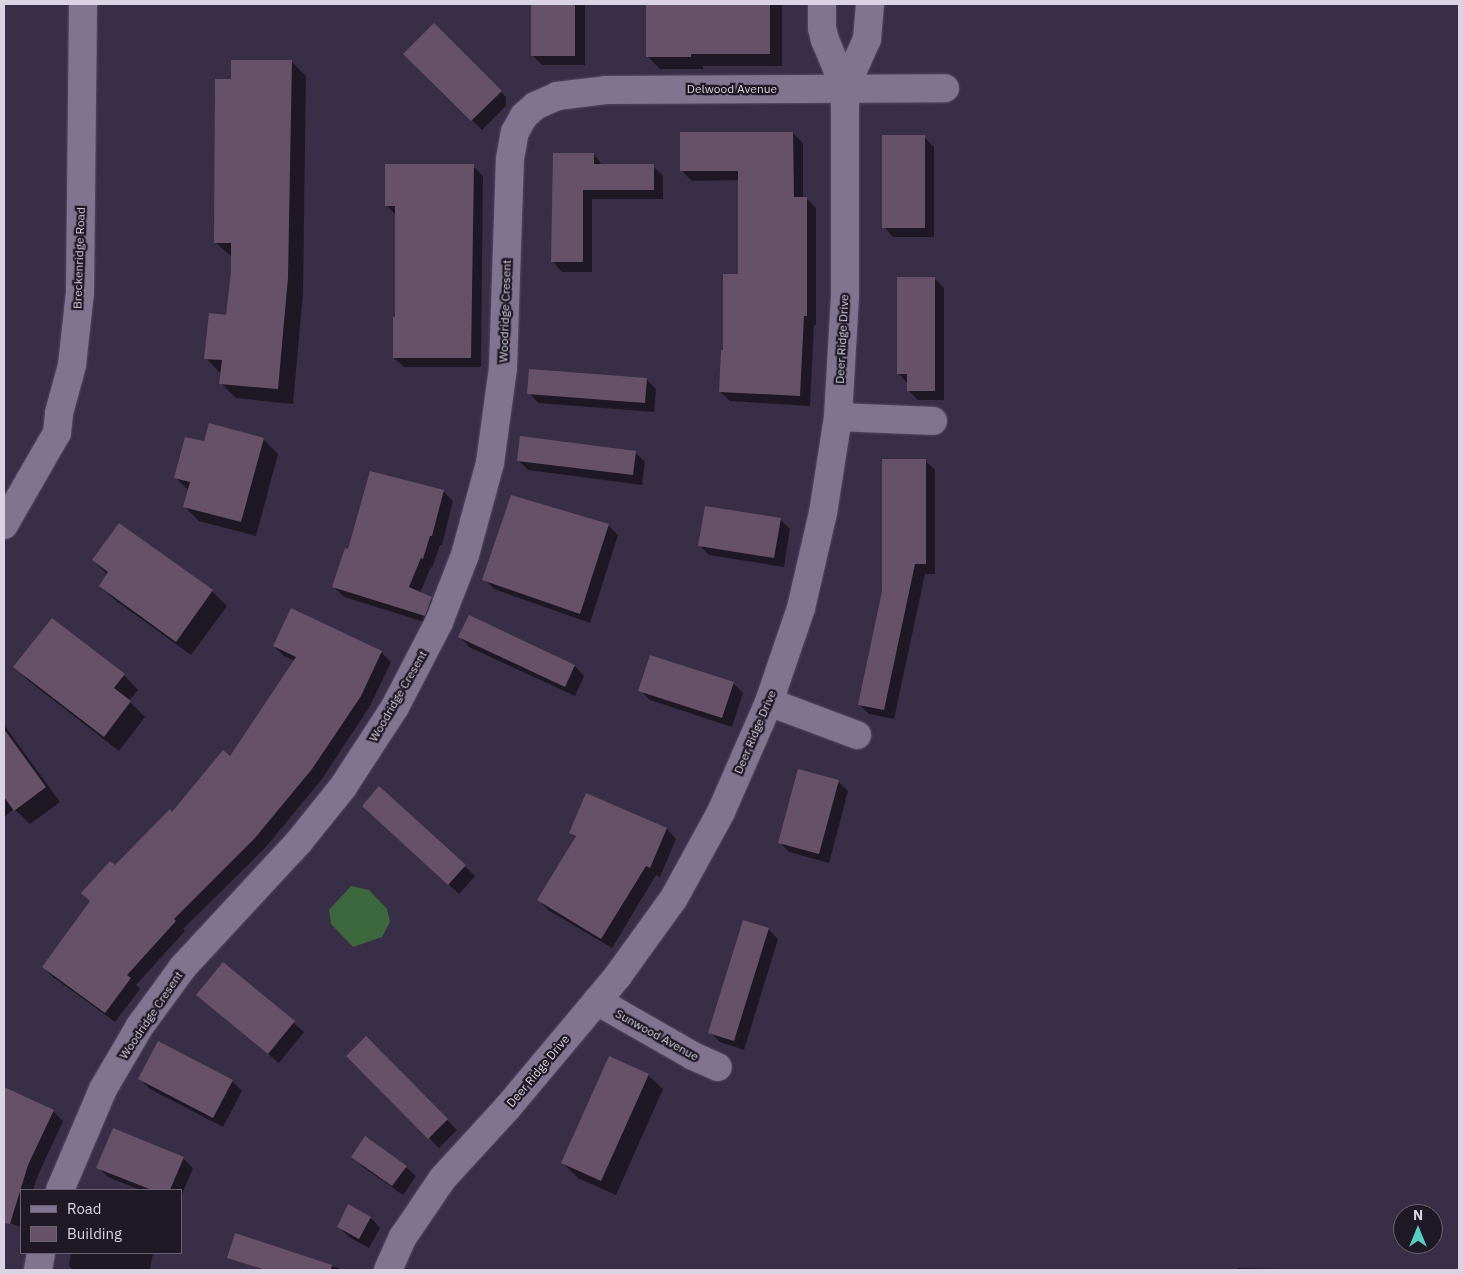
<!DOCTYPE html>
<html>
<head>
<meta charset="utf-8">
<style>
	body { margin:0 }
	#map { position:relative; width:1463px; height:1274px; overflow:hidden; background:#392e47; font-family:"IBM Plex Sans",sans-serif }
	div>[style] { position:absolute }
	[style*='--x'] { left:calc(var(--x)*1px); top:calc(var(--y)*1px); width:calc(var(--w)*1px); rotate:calc(var(--a)*1deg) }
	.green>* { inset:0; background:#3d673c }
	.shadow>* { inset:0; background:#0007 }
	.building>* { inset:0; background:#665168 }
	.roads { filter:drop-shadow(0 0 1px #544b60) drop-shadow(0 0 1px #544b60) }
	.street>* { height:28px; margin:-14px; padding:0 14px; transform-origin:14px; border-radius:14px; background:#807491 }
	span { translate:-50% -50%; white-space:nowrap; text-align:center; line-height:1.15; -webkit-text-stroke:4.5px #1e1925; paint-order:stroke }
	.street-label { font-size:12px; color:#d9d3e3 }
	.frame { position:absolute; inset:0; border:5px solid #d9d3e3; pointer-events:none }
	.legend { position:absolute; left:20px; top:1189px; width:162px; height:65px; box-sizing:border-box; background:#1e1925; border:1px solid #696371; margin:0; padding:6px 9px; list-style:none; font-size:15px; color:#d9d3e3 }
	.legend li { display:flex; align-items:center; gap:10px; height:25px }
	.legend b { width:25px; border:1px solid #696371 }
	.north { position:absolute; left:1393px; top:1204px; width:50px; height:50px; box-sizing:border-box; background:#1e1925; border:1px solid #696371; border-radius:50%; rotate:0deg; font-size:14px; font-weight:700; line-height:20px; text-align:center; color:#d9d3e3 }
	.north::after { content:''; display:block; margin:auto; width:18px; height:22px; background:#56cec3; clip-path:polygon(50% 0,100% 100%,50% 72%,0 100%) }
</style>
</head>
<body>
<div id="map">
	<div class="green">
		<div style="clip-path:polygon(351px 886px,369px 890px,387px 909px,390px 922px,382px 937px,353px 947px,331px 924px,329px 910px)"></div>
	</div>
	<div class="shadow">
		<div style="clip-path:polygon(532px 4px,585px 4px,585px 65px,542px 65px,532px 55px)"></div>
		<div style="clip-path:polygon(647px 4px,782px 4px,782px 66px,703px 66px,703px 69px,660px 69px,647px 56px)"></div>
		<div style="clip-path:polygon(434px 25px,506px 97px,506px 106px,482px 130px,405px 54px)"></div>
		<div style="clip-path:polygon(291px 61px,306px 76px,303px 294px,293px 404px,236px 398px,221px 383px,220px 373px,206px 358px,227px 316px,232px 272px,232px 257px,215px 242px,233px 80px)"></div>
		<div style="clip-path:polygon(793px 133px,803px 143px,803px 198px,806px 198px,816px 208px,816px 325px,814px 325px,810px 406px,730px 401px,720px 392px,724px 351px,739px 275px,739px 180px,692px 181px,682px 171px)"></div>
		<div style="clip-path:polygon(924px 137px,934px 147px,934px 237px,893px 237px,884px 227px)"></div>
		<div style="clip-path:polygon(594px 154px,603px 166px,653px 166px,663px 176px,663px 199px,592px 199px,592px 272px,562px 272px,553px 262px)"></div>
		<div style="clip-path:polygon(473px 166px,483px 176px,481px 367px,404px 367px,394px 358px,397px 318px,397px 216px,386px 205px)"></div>
		<div style="clip-path:polygon(934px 278px,944px 288px,944px 400px,918px 400px,908px 390px,908px 384px,898px 373px)"></div>
		<div style="clip-path:polygon(646px 379px,656px 389px,654px 412px,538px 403px,529px 393px)"></div>
		<div style="clip-path:polygon(263px 439px,278px 454px,256px 536px,199px 521px,184px 506px,189px 491px,176px 478px,205px 443px)"></div>
		<div style="clip-path:polygon(635px 452px,645px 462px,642px 485px,528px 470px,518px 460px)"></div>
		<div style="clip-path:polygon(925px 460px,935px 470px,935px 574px,925px 574px,894px 719px,869px 714px,859px 704px)"></div>
		<div style="clip-path:polygon(444px 492px,453px 501px,442px 545px,440px 545px,432px 568px,431px 567px,420px 593px,431px 598px,441px 608px,434px 625px,344px 597px,334px 587px,349px 551px)"></div>
		<div style="clip-path:polygon(780px 519px,790px 529px,784px 567px,709px 555px,699px 545px)"></div>
		<div style="clip-path:polygon(119px 524px,212px 591px,227px 606px,191px 655px,115px 600px,100px 586px,108px 575px,93px 560px)"></div>
		<div style="clip-path:polygon(608px 525px,618px 535px,590px 623px,494px 589px,484px 579px)"></div>
		<div style="clip-path:polygon(460px 637px,575px 666px,584px 676px,575px 696px,469px 647px)"></div>
		<div style="clip-path:polygon(274px 646px,381px 652px,391px 662px,370px 706px,322px 779px,265px 848px,183px 929px,185px 931px,136px 985px,140px 989px,115px 1022px,53px 977px,43px 967px,115px 867px,231px 758px,295px 661px,284px 656px)"></div>
		<div style="clip-path:polygon(15px 667px,124px 675px,138px 690px,129px 701px,145px 717px,119px 751px,30px 682px)"></div>
		<div style="clip-path:polygon(733px 683px,743px 693px,732px 727px,650px 700px,640px 690px)"></div>
		<div style="clip-path:polygon(4px 725px,60px 802px,30px 824px,14px 809px,4px 817px)"></div>
		<div style="clip-path:polygon(839px 782px,848px 791px,829px 863px,789px 852px,779px 842px)"></div>
		<div style="clip-path:polygon(380px 788px,475px 876px,459px 894px,373px 815px)"></div>
		<div style="clip-path:polygon(587px 795px,667px 829px,676px 839px,660px 877px,656px 875px,612px 948px,548px 910px,539px 900px,576px 838px,571px 832px)"></div>
		<div style="clip-path:polygon(768px 929px,778px 939px,744px 1050px,720px 1042px,710px 1032px)"></div>
		<div style="clip-path:polygon(223px 964px,304px 1032px,279px 1063px,198px 995px)"></div>
		<div style="clip-path:polygon(366px 1038px,457px 1130px,439px 1148px,348px 1056px)"></div>
		<div style="clip-path:polygon(648px 1075px,663px 1089px,616px 1195px,578px 1178px,563px 1163px)"></div>
		<div style="clip-path:polygon(140px 1079px,232px 1081px,242px 1091px,223px 1127px,150px 1089px)"></div>
		<div style="clip-path:polygon(4px 1089px,53px 1111px,63px 1121px,38px 1175px,33px 1190px,21px 1190px,21px 1227px,4px 1221px)"></div>
		<div style="clip-path:polygon(353px 1157px,406px 1167px,416px 1176px,403px 1195px,363px 1167px)"></div>
		<div style="clip-path:polygon(183px 1158px,193px 1168px,181px 1197px,181px 1190px,140px 1190px,108px 1177px,98px 1167px)"></div>
		<div style="clip-path:polygon(348px 1206px,371px 1218px,380px 1228px,369px 1248px,349px 1237px,339px 1227px)"></div>
		<div style="clip-path:polygon(71px 1253px,153px 1253px,150px 1270px,73px 1270px,69px 1266px)"></div>
		<div style="clip-path:polygon(308px 1258px,344px 1270px,304px 1270px)"></div>
		<div style="clip-path:polygon(1237px 1268px,1281px 1269px,1283px 1270px,1237px 1270px)"></div>
	</div>
	<div class="building">
		<div style="clip-path:polygon(531px 4px,575px 4px,575px 56px,531px 56px)"></div>
		<div style="clip-path:polygon(646px 4px,770px 4px,770px 54px,691px 54px,691px 57px,646px 57px)"></div>
		<div style="clip-path:polygon(434px 23px,502px 91px,471px 121px,403px 54px)"></div>
		<div style="clip-path:polygon(231px 60px,292px 60px,288px 278px,278px 389px,219px 384px,222px 360px,204px 359px,209px 313px,226px 315px,231px 272px,231px 243px,214px 243px,215px 79px,231px 79px)"></div>
		<div style="clip-path:polygon(680px 132px,793px 132px,794px 197px,807px 197px,807px 316px,804px 316px,800px 396px,719px 392px,721px 350px,723px 350px,723px 274px,738px 274px,738px 171px,680px 171px)"></div>
		<div style="clip-path:polygon(882px 135px,925px 135px,925px 228px,882px 228px)"></div>
		<div style="clip-path:polygon(553px 153px,594px 153px,594px 164px,654px 164px,654px 190px,583px 190px,583px 262px,551px 262px)"></div>
		<div style="clip-path:polygon(385px 164px,474px 164px,471px 358px,393px 358px,393px 317px,395px 317px,395px 206px,385px 206px)"></div>
		<div style="clip-path:polygon(897px 277px,935px 277px,935px 391px,907px 391px,907px 374px,897px 374px)"></div>
		<div style="clip-path:polygon(529px 369px,647px 378px,645px 403px,527px 394px)"></div>
		<div style="clip-path:polygon(209px 423px,264px 438px,241px 522px,183px 507px,190px 482px,174px 478px,185px 437px,204px 441px)"></div>
		<div style="clip-path:polygon(520px 436px,636px 451px,633px 475px,517px 461px)"></div>
		<div style="clip-path:polygon(882px 459px,926px 459px,926px 564px,915px 564px,884px 710px,858px 705px,882px 591px)"></div>
		<div style="clip-path:polygon(370px 471px,444px 490px,432px 536px,430px 536px,423px 559px,421px 558px,409px 587px,432px 597px,425px 616px,332px 587px,345px 548px,348px 549px)"></div>
		<div style="clip-path:polygon(511px 495px,609px 524px,580px 614px,482px 580px)"></div>
		<div style="clip-path:polygon(705px 506px,781px 518px,774px 558px,698px 546px)"></div>
		<div style="clip-path:polygon(119px 523px,213px 590px,176px 642px,99px 586px,108px 572px,92px 560px)"></div>
		<div style="clip-path:polygon(291px 608px,382px 651px,361px 696px,312px 769px,255px 838px,174px 919px,176px 921px,127px 975px,131px 978px,105px 1013px,42px 967px,90px 901px,81px 893px,110px 861px,115px 865px,170px 809px,172px 812px,223px 750px,230px 756px,296px 657px,273px 646px)"></div>
		<div style="clip-path:polygon(469px 615px,575px 665px,565px 687px,458px 637px)"></div>
		<div style="clip-path:polygon(52px 618px,125px 674px,114px 688px,131px 701px,104px 737px,13px 667px)"></div>
		<div style="clip-path:polygon(650px 655px,734px 682px,722px 718px,638px 691px)"></div>
		<div style="clip-path:polygon(4px 729px,46px 787px,14px 811px,4px 797px)"></div>
		<div style="clip-path:polygon(798px 769px,839px 780px,819px 854px,778px 843px)"></div>
		<div style="clip-path:polygon(379px 786px,466px 865px,448px 885px,362px 806px)"></div>
		<div style="clip-path:polygon(586px 793px,667px 828px,650px 868px,646px 866px,601px 939px,537px 900px,576px 836px,569px 833px)"></div>
		<div style="clip-path:polygon(743px 920px,769px 928px,734px 1041px,708px 1033px)"></div>
		<div style="clip-path:polygon(223px 962px,295px 1021px,268px 1054px,196px 995px)"></div>
		<div style="clip-path:polygon(366px 1036px,448px 1119px,428px 1139px,346px 1056px)"></div>
		<div style="clip-path:polygon(158px 1041px,233px 1080px,213px 1118px,138px 1079px)"></div>
		<div style="clip-path:polygon(609px 1056px,649px 1074px,601px 1181px,561px 1163px)"></div>
		<div style="clip-path:polygon(4px 1087px,54px 1110px,28px 1165px,10px 1224px,4px 1223px)"></div>
		<div style="clip-path:polygon(113px 1128px,184px 1157px,170px 1190px,152px 1190px,96px 1168px)"></div>
		<div style="clip-path:polygon(365px 1136px,407px 1166px,392px 1186px,351px 1157px)"></div>
		<div style="clip-path:polygon(348px 1204px,371px 1217px,359px 1239px,337px 1227px)"></div>
		<div style="clip-path:polygon(235px 1233px,332px 1265px,331px 1270px,266px 1270px,227px 1258px)"></div>
	</div>
	<div class="roads">
		<div class="street">
			<div style="--x:845;--y:88;--w:54;--a:-65.8"></div>
			<div style="--x:867;--y:39;--w:35;--a:-85"></div>
			<div style="--x:838;--y:417;--w:95;--a:2.4"></div>
			<div style="--x:4;--y:525;--w:106;--a:-60.1"></div>
			<div style="--x:57;--y:433;--w:20;--a:-84"></div>
			<div style="--x:59;--y:413;--w:50;--a:-74.8"></div>
			<div style="--x:72;--y:365;--w:73;--a:-83.7"></div>
			<div style="--x:80;--y:292;--w:288;--a:-89.4"></div>
			<div style="--x:769;--y:702;--w:94;--a:20.6"></div>
			<div style="--x:597;--y:1001;--w:111;--a:29.8"></div>
			<div style="--x:693;--y:1056;--w:27;--a:24"></div>
			<div style="--x:60;--y:1190;--w:110;--a:-66.9"></div>
			<div style="--x:103;--y:1089;--w:73;--a:-59.6"></div>
			<div style="--x:140;--y:1026;--w:73;--a:-53.9"></div>
			<div style="--x:183;--y:967;--w:169;--a:-47.2"></div>
			<div style="--x:298;--y:843;--w:72;--a:-51.2"></div>
			<div style="--x:343;--y:787;--w:95;--a:-57"></div>
			<div style="--x:395;--y:707;--w:96;--a:-62.6"></div>
			<div style="--x:439;--y:622;--w:72;--a:-68.8"></div>
			<div style="--x:465;--y:555;--w:95;--a:-74.8"></div>
			<div style="--x:490;--y:463;--w:96;--a:-82.2"></div>
			<div style="--x:503;--y:368;--w:209;--a:-88.1"></div>
			<div style="--x:510;--y:159;--w:27;--a:-80"></div>
			<div style="--x:515;--y:132;--w:18;--a:-61"></div>
			<div style="--x:524;--y:116;--w:15;--a:-42"></div>
			<div style="--x:535;--y:106;--w:24;--a:-24"></div>
			<div style="--x:557;--y:96;--w:49;--a:-7"></div>
			<div style="--x:606;--y:90;--w:339;--a:-0.3"></div>
			<div style="--x:38;--y:1270;--w:17;--a:-80"></div>
			<div style="--x:388;--y:1270;--w:36;--a:-66"></div>
			<div style="--x:403;--y:1237;--w:71;--a:-55.9"></div>
			<div style="--x:443;--y:1178;--w:96;--a:-47.5"></div>
			<div style="--x:508;--y:1107;--w:170;--a:-50"></div>
			<div style="--x:617;--y:977;--w:97;--a:-54.2"></div>
			<div style="--x:674;--y:898;--w:98;--a:-61.3"></div>
			<div style="--x:721;--y:812;--w:120;--a:-66.4"></div>
			<div style="--x:769;--y:702;--w:99;--a:-71.2"></div>
			<div style="--x:801;--y:608;--w:98;--a:-77"></div>
			<div style="--x:823;--y:513;--w:97;--a:-81.1"></div>
			<div style="--x:838;--y:417;--w:122;--a:-86.7"></div>
			<div style="--x:845;--y:295;--w:207;--a:-90"></div>
			<div style="--x:845;--y:88;--w:52;--a:-112.6"></div>
			<div style="--x:825;--y:40;--w:12;--a:-104"></div>
			<div style="--x:822;--y:28;--w:24;--a:-90"></div>
		</div>
	</div>
	<div class="street-label">
		<span style="left:732px;top:89px">Delwood Avenue</span>
		<span style="left:79px;top:258px;rotate:-88deg">Breckenridge Road</span>
		<span style="left:505px;top:311px;rotate:-88deg">Woodridge Cresent</span>
		<span style="left:842px;top:339px;rotate:-87deg">Deer Ridge Drive</span>
		<span style="left:398px;top:696px;rotate:-60deg">Woodridge Cresent</span>
		<span style="left:755px;top:732px;rotate:-67deg">Deer Ridge Drive</span>
		<span style="left:151px;top:1015px;rotate:-56deg">Woodridge Cresent</span>
		<span style="left:657px;top:1035px;rotate:29deg">Sunwood Avenue</span>
		<span style="left:538px;top:1071px;rotate:-50deg">Deer Ridge Drive</span>
	</div>
	<div class="frame"></div>
	<ul class="legend">
	<li><b style="height:6px;background:#807491"></b>Road</li>
	<li><b style="height:14px;background:#665168"></b>Building</li>
	</ul>
	<div class="north">N</div>
</div>
</body>
</html>
